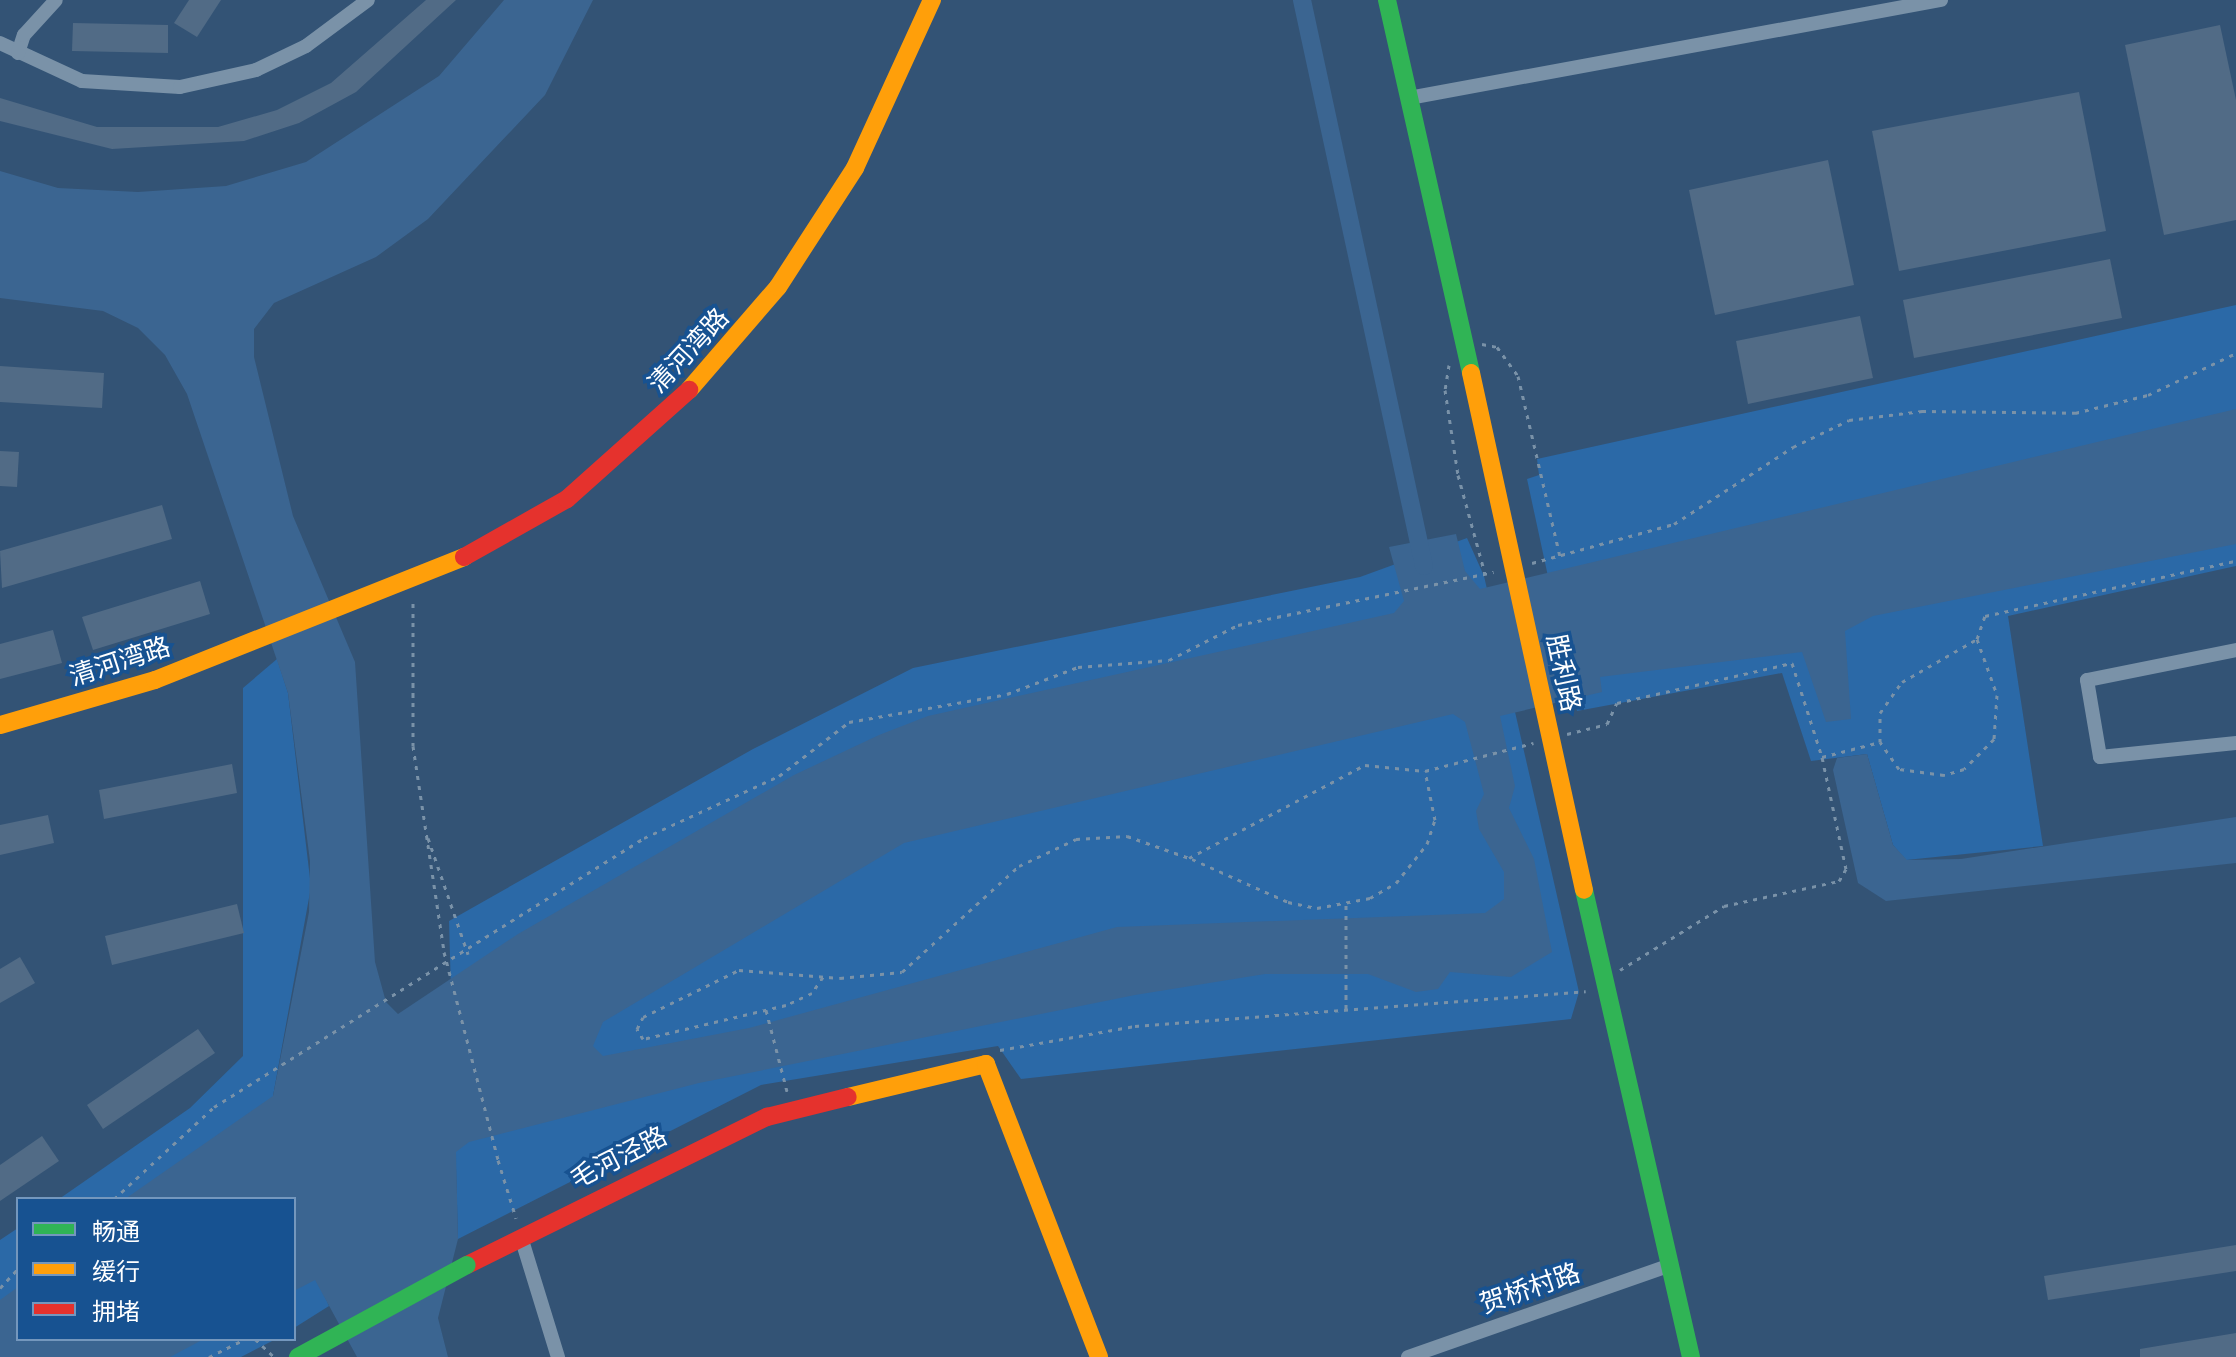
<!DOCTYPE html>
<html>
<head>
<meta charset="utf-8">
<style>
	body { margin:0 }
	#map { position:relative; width:2236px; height:1357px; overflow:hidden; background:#335375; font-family:Rubik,"Noto Sans SC",sans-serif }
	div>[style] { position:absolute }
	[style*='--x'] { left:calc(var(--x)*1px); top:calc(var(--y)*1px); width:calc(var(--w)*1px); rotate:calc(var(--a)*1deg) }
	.green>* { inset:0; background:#2b69a7 }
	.water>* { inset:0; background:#3b6591 }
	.canal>* { height:18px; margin:-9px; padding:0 9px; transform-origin:9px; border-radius:9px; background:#3b6591 }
	.building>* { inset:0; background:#516b86 }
	.path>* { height:3px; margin-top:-1.5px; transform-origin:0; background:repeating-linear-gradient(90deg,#7a92a8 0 4px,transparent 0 10px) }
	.street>* { height:14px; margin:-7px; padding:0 7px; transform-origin:7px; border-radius:7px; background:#7a92a8 }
	.fast>* { height:18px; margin:-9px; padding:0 9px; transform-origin:9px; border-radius:9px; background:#30b455 }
	.slow>* { height:18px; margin:-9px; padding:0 9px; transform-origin:9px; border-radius:9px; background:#ff9f0a }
	.jam>* { height:18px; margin:-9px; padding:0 9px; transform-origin:9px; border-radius:9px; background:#e5322d }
	.path-bridge>* { height:3px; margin-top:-1.5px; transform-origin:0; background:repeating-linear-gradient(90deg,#7a92a8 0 4px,transparent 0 10px) }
	.fast-bridge>* { height:18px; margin:-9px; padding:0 9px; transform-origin:9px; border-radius:9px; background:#30b455 }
	.slow-bridge>* { height:18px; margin:-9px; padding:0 9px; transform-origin:9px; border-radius:9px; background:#ff9f0a }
	span { translate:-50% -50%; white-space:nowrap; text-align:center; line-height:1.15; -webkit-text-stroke:7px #175291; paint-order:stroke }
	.street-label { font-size:26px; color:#fff }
	.legend { position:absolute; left:16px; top:1197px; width:280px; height:144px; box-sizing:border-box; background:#175291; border:2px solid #7497bd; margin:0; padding:10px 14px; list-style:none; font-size:24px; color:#fff }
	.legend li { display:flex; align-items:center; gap:16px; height:40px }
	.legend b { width:40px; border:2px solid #7497bd }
</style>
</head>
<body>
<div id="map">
	<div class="green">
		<div style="clip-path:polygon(2236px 305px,2236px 566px,2008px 616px,2043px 846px,1906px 860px,1893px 845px,1867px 754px,1811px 761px,1782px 673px,1577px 711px,1527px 479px,1539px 475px,1537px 459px)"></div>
		<div style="clip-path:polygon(1467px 538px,1484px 576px,1579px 992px,1571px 1019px,1021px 1079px,998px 1046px,761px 1085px,458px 1239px,449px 921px,753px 749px,913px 668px,1360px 577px)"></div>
		<div style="clip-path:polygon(277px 659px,288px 693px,311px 887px,273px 1096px,313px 1269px,329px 1306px,294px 1328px,294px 1199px,59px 1199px,190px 1108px,243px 1056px,243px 688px)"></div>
		<div style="clip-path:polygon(18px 1228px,18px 1339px,276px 1339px,241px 1357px,0 1357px,0 1240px)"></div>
	</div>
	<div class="water">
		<div style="clip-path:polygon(evenodd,504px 0,593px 0,545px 95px,428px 219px,376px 257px,274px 303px,254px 329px,254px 357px,293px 516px,355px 662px,375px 962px,386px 1002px,398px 1014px,518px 934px,794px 775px,879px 735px,928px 716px,1394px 613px,1404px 601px,1389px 547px,1456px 534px,1465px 571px,1480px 589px,2236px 409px,2236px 544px,1873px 616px,1845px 631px,1851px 719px,1826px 722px,1802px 652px,1600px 677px,1602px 692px,1500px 716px,1515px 786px,1509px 808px,1534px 859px,1552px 952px,1511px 977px,1450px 972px,1438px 989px,1416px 992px,1368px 974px,1265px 974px,1135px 995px,699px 1083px,469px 1142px,456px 1152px,458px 1239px,438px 1318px,448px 1357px,357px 1357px,315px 1280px,294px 1291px,294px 1199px,125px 1199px,273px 1096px,309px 912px,310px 861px,288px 693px,187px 394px,165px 355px,138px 328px,103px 311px,0 298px,0 171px,58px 188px,138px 192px,226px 186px,306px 162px,439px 76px,504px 0,1453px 714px,1465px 722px,1484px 794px,1476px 811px,1479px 829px,1504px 872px,1504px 899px,1485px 913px,1117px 927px,749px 1028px,603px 1056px,593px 1046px,603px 1022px,904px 843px,1453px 714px)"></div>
		<div style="clip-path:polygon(1867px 754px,1893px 845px,1907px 860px,1961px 859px,2236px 817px,2236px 863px,1886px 901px,1858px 883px,1833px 770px,1837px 758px)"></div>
		<div style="clip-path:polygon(18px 1287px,18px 1339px,204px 1339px,170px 1357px,0 1357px,0 1300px)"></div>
	</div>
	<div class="canal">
		<div style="--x:1302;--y:0;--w:579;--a:77.84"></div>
	</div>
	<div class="building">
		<div style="clip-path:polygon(189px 0,221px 0,197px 37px,174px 23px)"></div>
		<div style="clip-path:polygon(426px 0,456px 0,356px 92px,299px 123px,244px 141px,112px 149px,0 121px,0 98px,97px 127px,218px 127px,277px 110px,331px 83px)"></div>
		<div style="clip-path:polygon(73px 23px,168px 25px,168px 53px,72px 51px)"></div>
		<div style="clip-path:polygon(2220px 25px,2236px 100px,2236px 220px,2164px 235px,2125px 45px)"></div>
		<div style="clip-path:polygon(2079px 92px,2106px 231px,1899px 271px,1872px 131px)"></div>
		<div style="clip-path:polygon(1828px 160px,1854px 285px,1715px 315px,1689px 190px)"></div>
		<div style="clip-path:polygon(2110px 259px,2122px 318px,1914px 358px,1903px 300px)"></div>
		<div style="clip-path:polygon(1860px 316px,1873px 378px,1748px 404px,1736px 341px)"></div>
		<div style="clip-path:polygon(0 366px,104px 373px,102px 408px,0 402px)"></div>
		<div style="clip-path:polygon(0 451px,19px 452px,17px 487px,0 486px)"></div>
		<div style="clip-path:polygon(162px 505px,172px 539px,2px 588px,0 551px)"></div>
		<div style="clip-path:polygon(200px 581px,210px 614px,93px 650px,82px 617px)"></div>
		<div style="clip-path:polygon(53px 630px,62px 663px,0 679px,0 644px)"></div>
		<div style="clip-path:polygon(232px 764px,237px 793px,104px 819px,99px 790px)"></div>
		<div style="clip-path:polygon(48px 815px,54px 843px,0 855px,0 825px)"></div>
		<div style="clip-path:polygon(237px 904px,244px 933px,112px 965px,105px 936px)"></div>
		<div style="clip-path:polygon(20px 957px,35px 983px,0 1003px,0 969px)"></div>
		<div style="clip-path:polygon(198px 1029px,215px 1053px,103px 1129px,87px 1105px)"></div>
		<div style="clip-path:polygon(42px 1136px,59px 1161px,0 1201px,0 1165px)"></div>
		<div style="clip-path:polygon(2236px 1245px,2236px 1271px,2048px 1300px,2044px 1276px)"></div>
		<div style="clip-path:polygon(2236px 1333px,2236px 1357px,2140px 1357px,2140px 1349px)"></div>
	</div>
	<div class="path">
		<div style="--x:1482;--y:344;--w:15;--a:11"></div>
		<div style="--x:1497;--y:347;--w:36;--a:54"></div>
		<div style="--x:1518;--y:376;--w:185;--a:76.9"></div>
		<div style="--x:1449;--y:365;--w:25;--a:99"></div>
		<div style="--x:1445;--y:390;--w:86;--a:81.3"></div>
		<div style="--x:1458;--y:475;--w:103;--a:74.7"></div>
		<div style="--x:1532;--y:563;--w:147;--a:-15.4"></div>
		<div style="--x:1674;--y:524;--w:142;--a:-32.9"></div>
		<div style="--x:1793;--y:447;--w:62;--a:-25.7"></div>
		<div style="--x:1849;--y:420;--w:74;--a:-7"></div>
		<div style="--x:1922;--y:411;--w:153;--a:0.7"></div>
		<div style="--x:2075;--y:413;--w:75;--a:-13.9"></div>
		<div style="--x:2148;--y:395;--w:98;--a:-25.5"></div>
		<div style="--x:413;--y:603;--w:143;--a:90"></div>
		<div style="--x:413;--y:746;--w:208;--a:81.4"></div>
		<div style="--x:1977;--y:639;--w:59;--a:70.3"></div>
		<div style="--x:1997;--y:695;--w:44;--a:93.9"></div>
		<div style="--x:1994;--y:739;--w:42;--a:135"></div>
		<div style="--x:1964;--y:769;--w:21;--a:163"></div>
		<div style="--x:1944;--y:775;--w:45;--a:-172.4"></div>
		<div style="--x:1899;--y:769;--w:33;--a:-125"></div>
		<div style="--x:1880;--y:742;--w:29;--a:-90"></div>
		<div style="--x:1880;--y:713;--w:38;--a:-55"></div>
		<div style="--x:1902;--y:682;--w:86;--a:-29.8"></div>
		<div style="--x:1977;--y:639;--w:24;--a:-71"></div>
		<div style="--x:1985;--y:616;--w:257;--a:-12.4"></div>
		<div style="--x:1567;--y:734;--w:41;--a:-14"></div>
		<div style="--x:1607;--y:724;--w:23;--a:-65"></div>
		<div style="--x:1617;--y:703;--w:180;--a:-12.9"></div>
		<div style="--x:1792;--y:663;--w:99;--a:72.3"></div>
		<div style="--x:428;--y:838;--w:123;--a:71"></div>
		<div style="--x:1192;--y:859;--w:105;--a:24.1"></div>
		<div style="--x:1288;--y:902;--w:30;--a:12"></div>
		<div style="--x:1317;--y:908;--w:54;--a:-10.7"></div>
		<div style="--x:1370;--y:898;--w:30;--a:-30"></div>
		<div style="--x:1396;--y:883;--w:50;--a:-51.5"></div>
		<div style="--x:1427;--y:844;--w:25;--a:-72"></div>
		<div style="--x:1435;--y:820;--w:50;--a:-101.5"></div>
		<div style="--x:1346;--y:905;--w:104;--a:90"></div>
		<div style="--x:1620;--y:970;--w:122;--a:-31.6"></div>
		<div style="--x:1724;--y:906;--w:118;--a:-12.3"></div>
		<div style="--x:1839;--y:881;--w:14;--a:-60"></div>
		<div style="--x:1846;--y:869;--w:115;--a:-102.1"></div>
		<div style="--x:1822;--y:757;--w:60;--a:-14.5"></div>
		<div style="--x:823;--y:977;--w:19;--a:125"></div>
		<div style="--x:812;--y:993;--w:29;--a:155"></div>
		<div style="--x:786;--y:1005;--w:147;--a:166.6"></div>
		<div style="--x:643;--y:1039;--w:12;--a:-121"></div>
		<div style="--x:637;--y:1029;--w:13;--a:-63"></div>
		<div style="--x:643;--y:1017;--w:107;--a:-26.1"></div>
		<div style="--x:739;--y:970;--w:101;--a:4.5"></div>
		<div style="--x:840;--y:978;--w:62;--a:-5.5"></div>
		<div style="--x:902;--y:972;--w:158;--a:-42.2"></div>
		<div style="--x:1019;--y:866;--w:63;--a:-25.3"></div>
		<div style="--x:1076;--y:839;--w:51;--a:-3.4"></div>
		<div style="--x:1127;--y:836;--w:66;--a:19.5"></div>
		<div style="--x:1189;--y:858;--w:199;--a:-27.9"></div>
		<div style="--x:1365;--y:765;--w:60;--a:5.7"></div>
		<div style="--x:1425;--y:771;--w:112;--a:-14.5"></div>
		<div style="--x:766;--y:1010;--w:84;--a:75.5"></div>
		<div style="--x:1000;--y:1050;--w:137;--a:-10.1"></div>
		<div style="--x:1135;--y:1026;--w:452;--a:-4.4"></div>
		<div style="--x:498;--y:1160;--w:61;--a:72.8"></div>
		<div style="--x:114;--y:1199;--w:136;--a:-42.6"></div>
		<div style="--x:214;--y:1107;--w:507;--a:-32.03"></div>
		<div style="--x:644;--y:838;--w:149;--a:-24.7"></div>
		<div style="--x:779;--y:776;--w:88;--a:-37.6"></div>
		<div style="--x:849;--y:722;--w:160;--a:-10"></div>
		<div style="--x:1007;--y:694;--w:76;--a:-20.8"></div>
		<div style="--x:1078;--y:667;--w:91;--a:-4.4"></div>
		<div style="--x:1169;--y:660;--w:77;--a:-26.9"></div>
		<div style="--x:1238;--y:625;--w:261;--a:-11.7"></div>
		<div style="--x:0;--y:1288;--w:26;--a:-47"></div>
		<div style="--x:255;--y:1339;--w:26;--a:43"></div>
		<div style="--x:209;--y:1357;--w:40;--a:-26.6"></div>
	</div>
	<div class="street">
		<div style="--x:0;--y:43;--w:90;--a:24.9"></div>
		<div style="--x:82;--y:81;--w:98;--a:3.5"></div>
		<div style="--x:180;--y:87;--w:78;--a:-12.6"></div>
		<div style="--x:256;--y:70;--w:55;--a:-25.6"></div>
		<div style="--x:306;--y:46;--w:77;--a:-36.6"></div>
		<div style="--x:18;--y:53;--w:19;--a:-72"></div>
		<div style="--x:24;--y:35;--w:47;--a:-47.6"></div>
		<div style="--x:1409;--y:98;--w:541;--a:-10.44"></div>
		<div style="--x:2236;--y:650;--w:152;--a:168.6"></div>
		<div style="--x:2087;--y:680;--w:78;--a:80.4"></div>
		<div style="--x:2100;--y:757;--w:137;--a:-5.9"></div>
		<div style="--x:521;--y:1237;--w:126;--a:72.9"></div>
		<div style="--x:1408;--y:1357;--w:275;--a:-19.3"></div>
	</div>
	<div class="fast">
		<div style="--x:1387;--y:0;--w:382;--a:77.3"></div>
		<div style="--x:1584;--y:890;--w:479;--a:77.1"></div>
	</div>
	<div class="slow">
		<div style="--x:689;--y:390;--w:136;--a:-49.2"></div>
		<div style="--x:778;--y:287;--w:142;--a:-57.1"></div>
		<div style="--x:855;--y:168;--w:185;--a:-65.4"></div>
		<div style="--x:0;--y:725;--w:161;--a:-16.2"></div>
		<div style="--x:155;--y:680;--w:333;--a:-21.7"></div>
		<div style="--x:848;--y:1097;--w:142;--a:-13.4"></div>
		<div style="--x:986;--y:1064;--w:314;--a:68.9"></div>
	</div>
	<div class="jam">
		<div style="--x:464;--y:557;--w:118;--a:-29.4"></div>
		<div style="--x:567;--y:499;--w:164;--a:-41.8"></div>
		<div style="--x:467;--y:1265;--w:335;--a:-26.3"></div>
		<div style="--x:767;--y:1117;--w:83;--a:-13.9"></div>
	</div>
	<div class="path-bridge">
		<div style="--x:444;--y:952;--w:215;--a:75.4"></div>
	</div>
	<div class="fast-bridge">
		<div style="--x:298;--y:1357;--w:192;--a:-28.6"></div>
	</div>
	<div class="slow-bridge">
		<div style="--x:1471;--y:373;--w:529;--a:77.67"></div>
	</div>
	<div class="street-label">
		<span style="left:689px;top:351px;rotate:-47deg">清河湾路</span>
		<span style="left:120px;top:662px;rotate:-18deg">清河湾路</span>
		<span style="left:1563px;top:673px;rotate:78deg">胜利路</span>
		<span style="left:619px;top:1158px;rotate:-27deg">毛河泾路</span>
		<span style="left:1530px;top:1289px;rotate:-19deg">贺桥村路</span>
	</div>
	<ul class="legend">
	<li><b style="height:10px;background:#30b455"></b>畅通</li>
	<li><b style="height:10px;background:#ff9f0a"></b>缓行</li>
	<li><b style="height:10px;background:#e5322d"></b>拥堵</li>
	</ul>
</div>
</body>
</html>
